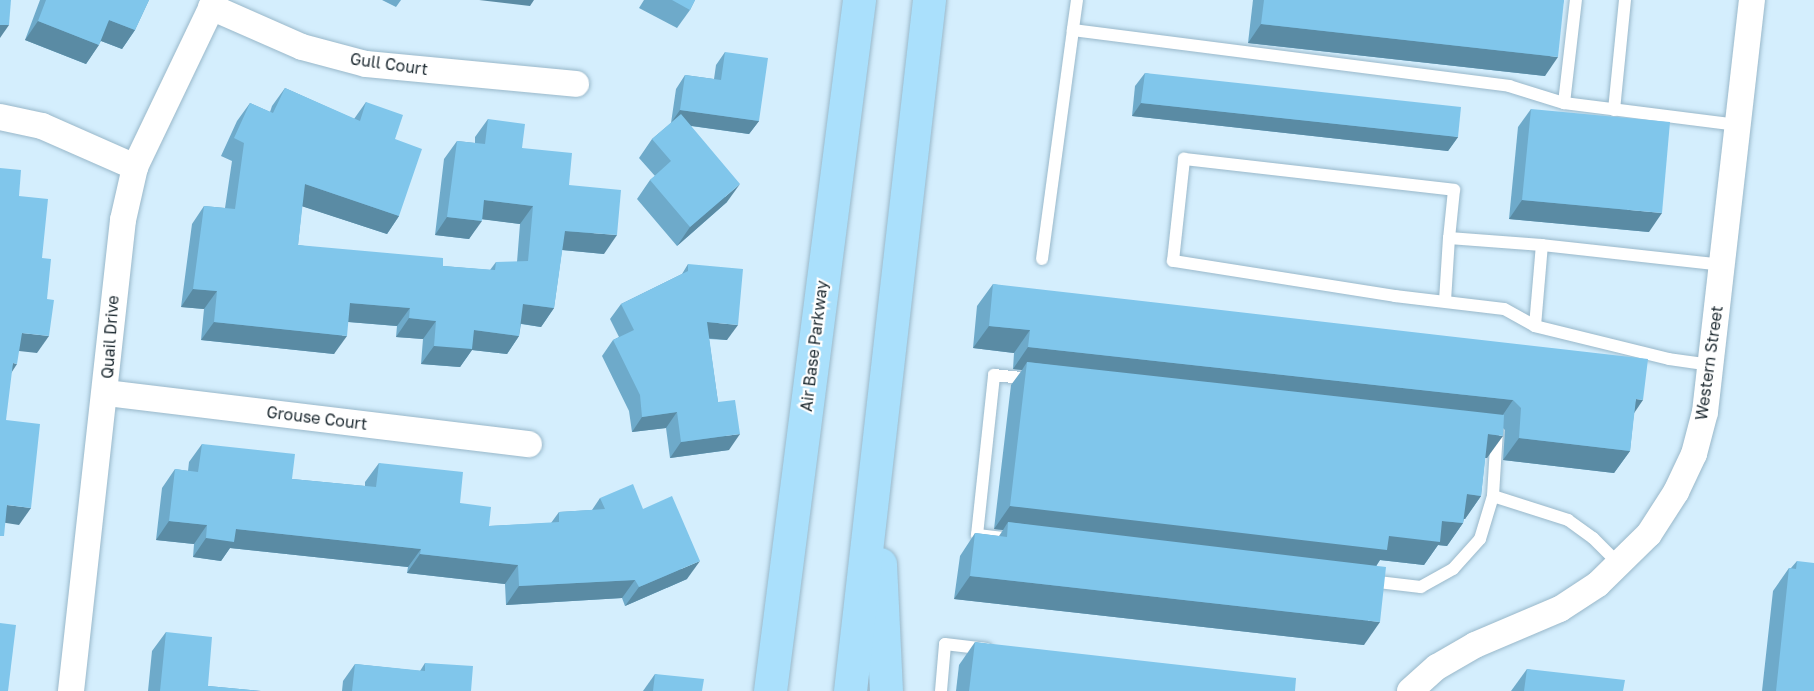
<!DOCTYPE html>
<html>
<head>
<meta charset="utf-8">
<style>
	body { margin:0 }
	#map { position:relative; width:1814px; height:691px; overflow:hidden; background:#d4eefd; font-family:"Golos Text",sans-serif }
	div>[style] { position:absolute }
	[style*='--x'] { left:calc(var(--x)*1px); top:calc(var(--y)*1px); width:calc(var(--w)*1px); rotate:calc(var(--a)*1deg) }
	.roads { filter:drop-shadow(0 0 2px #99b8ca) drop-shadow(0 0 2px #99b8ca) }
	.service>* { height:12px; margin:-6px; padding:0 6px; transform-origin:6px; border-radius:6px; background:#fff }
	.minor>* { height:26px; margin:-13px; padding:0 13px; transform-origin:13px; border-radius:13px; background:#fff }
	.primary>* { height:33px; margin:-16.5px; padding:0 16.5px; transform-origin:16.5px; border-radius:16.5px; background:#aae0fc }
	.wall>* { inset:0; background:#6eaaca }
	.shaded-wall>* { inset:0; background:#5a8ba4 }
	.building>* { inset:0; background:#80c6eb }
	span { translate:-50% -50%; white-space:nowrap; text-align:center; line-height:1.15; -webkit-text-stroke:4.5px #fff; paint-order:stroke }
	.street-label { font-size:16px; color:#1d2a31 }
</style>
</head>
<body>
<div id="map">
	<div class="roads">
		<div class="service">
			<div style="--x:1077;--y:0;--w:30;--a:98"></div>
			<div style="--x:1073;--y:30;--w:440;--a:7.3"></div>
			<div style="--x:1509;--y:86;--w:58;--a:17.2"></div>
			<div style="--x:1564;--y:103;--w:175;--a:7.2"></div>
			<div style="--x:1564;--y:103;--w:104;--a:-83.4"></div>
			<div style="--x:1614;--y:110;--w:111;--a:-84.3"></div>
			<div style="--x:1042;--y:259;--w:231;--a:-82.3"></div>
			<div style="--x:1445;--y:301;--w:63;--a:-86.4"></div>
			<div style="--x:1535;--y:326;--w:35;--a:-151"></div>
			<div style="--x:1504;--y:309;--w:110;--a:-173.2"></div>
			<div style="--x:1395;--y:296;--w:225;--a:-171"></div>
			<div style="--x:1173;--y:261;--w:103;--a:-83.8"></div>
			<div style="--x:1184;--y:159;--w:272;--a:6.5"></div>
			<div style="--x:1454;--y:190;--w:48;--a:95.9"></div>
			<div style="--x:1449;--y:238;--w:93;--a:4.3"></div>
			<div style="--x:1711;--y:365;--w:42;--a:-171.9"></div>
			<div style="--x:1669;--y:359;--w:138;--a:-166.2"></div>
			<div style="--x:1535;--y:326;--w:81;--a:-85.1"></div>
			<div style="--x:1542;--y:245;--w:181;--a:6.3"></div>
			<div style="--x:994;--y:375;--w:506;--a:6.24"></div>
			<div style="--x:1497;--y:430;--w:66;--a:93.5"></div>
			<div style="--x:1493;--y:496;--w:45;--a:106.8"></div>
			<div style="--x:1480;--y:539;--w:40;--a:132"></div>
			<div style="--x:1453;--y:569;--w:37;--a:151"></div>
			<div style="--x:1421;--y:587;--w:447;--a:-173.3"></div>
			<div style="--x:977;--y:535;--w:161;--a:-83.9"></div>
			<div style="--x:1493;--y:496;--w:79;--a:17.7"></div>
			<div style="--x:1568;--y:520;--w:31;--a:36"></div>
			<div style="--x:1593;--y:538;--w:38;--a:45"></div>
			<div style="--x:941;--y:691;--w:47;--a:-85.1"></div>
			<div style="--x:945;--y:644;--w:42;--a:6.8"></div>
		</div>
		<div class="minor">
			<div style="--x:211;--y:7;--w:99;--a:23.7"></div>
			<div style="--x:302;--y:47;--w:66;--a:14.9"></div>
			<div style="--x:366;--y:64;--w:211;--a:5.4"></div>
			<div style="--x:0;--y:117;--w:43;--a:12.1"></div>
			<div style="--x:42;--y:126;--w:102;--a:23.8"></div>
			<div style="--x:106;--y:393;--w:426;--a:6.9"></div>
			<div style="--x:71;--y:691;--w:474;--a:-83.7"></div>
			<div style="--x:123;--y:220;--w:54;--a:-77.2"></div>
			<div style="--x:135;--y:167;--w:185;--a:-64.4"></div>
			<div style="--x:1410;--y:691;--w:36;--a:-42"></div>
			<div style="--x:1437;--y:667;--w:44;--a:-30.1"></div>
			<div style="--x:1475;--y:645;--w:92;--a:-23"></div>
			<div style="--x:1560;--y:609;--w:45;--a:-33.3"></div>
			<div style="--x:1598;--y:584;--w:71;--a:-44.4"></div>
			<div style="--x:1649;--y:534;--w:50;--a:-57.3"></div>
			<div style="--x:1676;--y:492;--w:42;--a:-64.7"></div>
			<div style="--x:1694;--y:454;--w:43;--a:-75.3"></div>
			<div style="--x:1705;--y:412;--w:415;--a:-83.5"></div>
		</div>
		<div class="primary">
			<div style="--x:880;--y:564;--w:127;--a:87.3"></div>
			<div style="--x:770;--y:691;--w:697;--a:-82.66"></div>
			<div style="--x:850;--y:691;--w:696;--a:-83.48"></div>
		</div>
	</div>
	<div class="wall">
		<div style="clip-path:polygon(40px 0,149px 0,135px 30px,122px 49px,101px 41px,86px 64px,25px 40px)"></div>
		<div style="clip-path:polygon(382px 0,401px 0,396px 7px)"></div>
		<div style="clip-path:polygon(644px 0,695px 0,690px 10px,677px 28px,639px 8px)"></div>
		<div style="clip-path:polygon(1253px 0,1564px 0,1545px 76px,1248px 43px)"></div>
		<div style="clip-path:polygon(725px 52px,759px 121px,749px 134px,691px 126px,727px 202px,677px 246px,637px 199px,650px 180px,655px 176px,639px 158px,652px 139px,671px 123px,676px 89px,685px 75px,714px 79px,716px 65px)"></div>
		<div style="clip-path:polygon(1145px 73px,1458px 137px,1448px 151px,1132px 116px,1135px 86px)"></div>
		<div style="clip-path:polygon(285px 88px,354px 119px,366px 102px,395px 139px,399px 216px,387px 234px,302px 206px,298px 245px,443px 266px,490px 270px,496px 262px,517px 262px,520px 224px,482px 219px,469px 239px,435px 235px,444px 159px,457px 141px,475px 143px,475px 137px,488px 119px,522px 148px,569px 185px,604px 254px,562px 250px,554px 308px,541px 327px,521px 324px,519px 336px,507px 354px,472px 350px,460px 367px,421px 364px,423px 339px,396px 337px,397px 326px,348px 322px,334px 354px,201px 340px,204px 309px,181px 307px,192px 224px,204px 206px,225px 208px,232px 161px,221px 156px,237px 121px,250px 103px,270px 112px,272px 106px)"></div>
		<div style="clip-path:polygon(1531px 109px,1649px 232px,1509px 219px,1518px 127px)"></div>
		<div style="clip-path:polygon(688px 264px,727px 340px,709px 339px,718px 402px,729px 450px,670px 458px,666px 428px,632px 432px,629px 411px,602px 356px,613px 340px,619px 337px,610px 319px,621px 304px,682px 274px)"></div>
		<div style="clip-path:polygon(993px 284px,1634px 412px,1630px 451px,1614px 473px,1503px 460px,1505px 430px,1503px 428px,1487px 458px,1485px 458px,1481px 496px,1465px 519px,1464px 519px,1463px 523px,1447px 546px,1438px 545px,1424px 565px,1380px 560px,1377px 565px,1364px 645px,954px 599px,960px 556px,975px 533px,999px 536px,1003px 530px,994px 529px,1011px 385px,1022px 370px,1013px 369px,1014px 353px,973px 348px,977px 306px)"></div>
		<div style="clip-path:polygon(202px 444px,292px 479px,365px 486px,365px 482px,379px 463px,460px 503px,489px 526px,551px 523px,559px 512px,592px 510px,600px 498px,643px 509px,687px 579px,625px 606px,622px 598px,506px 605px,505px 584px,407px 573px,408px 567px,230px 548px,221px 561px,193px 557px,194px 544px,156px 540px,162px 488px,175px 469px,188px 471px,189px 462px)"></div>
		<div style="clip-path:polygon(1797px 561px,1814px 691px,1762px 691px,1773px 591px,1789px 568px,1791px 568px)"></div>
		<div style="clip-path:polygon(166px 632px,208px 686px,261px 691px,148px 691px,152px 651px)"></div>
		<div style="clip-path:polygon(975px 642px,1295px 691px,956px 691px,959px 665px)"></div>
		<div style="clip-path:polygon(425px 663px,471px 691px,342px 691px,343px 681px,355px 664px,420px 671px)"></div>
		<div style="clip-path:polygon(1527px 669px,1623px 691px,1511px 691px)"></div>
		<div style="clip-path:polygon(655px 674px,702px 691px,643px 691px)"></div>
	</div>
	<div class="shaded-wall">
		<div style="clip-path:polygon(479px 0,534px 0,530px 6px)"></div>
		<div style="clip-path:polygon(109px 20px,135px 30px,122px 49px,96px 39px)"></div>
		<div style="clip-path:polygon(38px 21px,99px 45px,86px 64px,25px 40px)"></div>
		<div style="clip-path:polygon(1261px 24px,1558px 57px,1545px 76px,1248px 43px)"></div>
		<div style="clip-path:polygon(0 25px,9px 25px,0 38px)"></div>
		<div style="clip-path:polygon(1141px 103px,1458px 137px,1448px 151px,1132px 116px)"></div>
		<div style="clip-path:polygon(680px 110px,759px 121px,749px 134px,671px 123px)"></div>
		<div style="clip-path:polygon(305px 184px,399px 216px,387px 234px,292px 203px)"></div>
		<div style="clip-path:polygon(740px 184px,727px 202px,677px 246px,690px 227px)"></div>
		<div style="clip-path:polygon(484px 200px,533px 206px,520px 224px,472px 218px)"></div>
		<div style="clip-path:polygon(1522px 200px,1662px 213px,1649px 232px,1509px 219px)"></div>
		<div style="clip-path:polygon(447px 217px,482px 221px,469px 239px,435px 235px)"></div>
		<div style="clip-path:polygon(565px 231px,617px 235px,604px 254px,552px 249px)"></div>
		<div style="clip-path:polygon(193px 289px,217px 291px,204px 309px,181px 307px)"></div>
		<div style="clip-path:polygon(350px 303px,410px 308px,397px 326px,337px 321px)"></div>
		<div style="clip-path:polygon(523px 304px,554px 308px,541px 327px,511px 322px)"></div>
		<div style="clip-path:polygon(409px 318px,436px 321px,423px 339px,396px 337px)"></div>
		<div style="clip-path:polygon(214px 322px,347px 336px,334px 354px,201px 340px)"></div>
		<div style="clip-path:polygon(707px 322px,738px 325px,727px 340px,696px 337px)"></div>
		<div style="clip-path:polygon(989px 326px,1030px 330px,1014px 353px,973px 348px)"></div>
		<div style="clip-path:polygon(474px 330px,519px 336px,507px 354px,472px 350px,460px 367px,421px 364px,434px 346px)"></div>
		<div style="clip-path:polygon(22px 333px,49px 336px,37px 353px,10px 350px)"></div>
		<div style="clip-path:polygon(1028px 347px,1513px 400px,1498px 422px,1027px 362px,1022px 370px,1013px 369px)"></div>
		<div style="clip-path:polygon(13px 363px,17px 364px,6px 381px)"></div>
		<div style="clip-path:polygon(1636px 399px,1643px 400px,1628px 422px)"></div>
		<div style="clip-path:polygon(677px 412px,666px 428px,632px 432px,642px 417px)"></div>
		<div style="clip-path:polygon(740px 434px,729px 450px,670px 458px,681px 442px)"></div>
		<div style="clip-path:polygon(1488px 434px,1503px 436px,1487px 458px,1472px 457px)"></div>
		<div style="clip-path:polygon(1519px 438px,1630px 451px,1614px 473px,1503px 460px)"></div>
		<div style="clip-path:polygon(1467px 494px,1481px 496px,1465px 519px,1451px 517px)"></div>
		<div style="clip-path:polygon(7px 505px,31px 508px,19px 525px,0 522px)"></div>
		<div style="clip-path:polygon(1010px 506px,1389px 536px,1442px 521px,1463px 523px,1447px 546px,1438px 545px,1424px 565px,1380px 560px,1371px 573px,1008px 522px,1003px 530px,994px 529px)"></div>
		<div style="clip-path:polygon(169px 521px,207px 525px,194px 544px,156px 540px)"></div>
		<div style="clip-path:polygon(236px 529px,421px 549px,408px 567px,230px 548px,221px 561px,193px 557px,206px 538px)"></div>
		<div style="clip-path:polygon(420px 554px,518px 565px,505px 584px,407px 573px)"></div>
		<div style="clip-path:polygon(700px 561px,687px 579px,625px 606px,639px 587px)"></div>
		<div style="clip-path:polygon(970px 576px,1380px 622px,1364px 645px,954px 599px)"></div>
		<div style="clip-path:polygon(635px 580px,622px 598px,506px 605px,519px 586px)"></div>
	</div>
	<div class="building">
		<div style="clip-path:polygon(0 0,11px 0,9px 25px,0 25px)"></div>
		<div style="clip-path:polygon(46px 0,149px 0,135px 30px,109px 20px,99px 45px,38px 21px)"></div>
		<div style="clip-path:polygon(672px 0,695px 0,690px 10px)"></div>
		<div style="clip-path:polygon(1264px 0,1564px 0,1558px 57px,1261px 24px)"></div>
		<div style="clip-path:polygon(725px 52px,768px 58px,759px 121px,680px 110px,685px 75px,721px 80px)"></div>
		<div style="clip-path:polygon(1145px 73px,1461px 107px,1458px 137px,1141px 103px)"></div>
		<div style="clip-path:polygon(285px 88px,360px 121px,366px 102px,403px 115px,395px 139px,422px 149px,399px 216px,305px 184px,298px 245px,443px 258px,443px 266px,495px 270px,496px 262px,528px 261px,533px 206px,484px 200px,482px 221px,447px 217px,457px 141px,485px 144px,488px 119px,525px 124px,522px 148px,572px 153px,569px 185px,621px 190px,617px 235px,565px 231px,554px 308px,523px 304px,519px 336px,474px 330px,472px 349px,434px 346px,436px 321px,409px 318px,410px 308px,350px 303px,347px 336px,214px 322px,217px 291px,193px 289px,204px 206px,235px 209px,244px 143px,234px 138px,250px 103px,273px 113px)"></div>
		<div style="clip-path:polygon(1531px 109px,1670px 122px,1662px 213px,1522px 200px)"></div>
		<div style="clip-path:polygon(681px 114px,740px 184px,690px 227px,650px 180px,671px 161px,652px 139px)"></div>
		<div style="clip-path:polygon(0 168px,21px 170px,19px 196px,48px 199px,42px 258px,51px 259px,47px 299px,54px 300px,49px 336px,22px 333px,17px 364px,13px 363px,6px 420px,40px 424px,31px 508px,7px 505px,4px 536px,0 536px)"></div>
		<div style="clip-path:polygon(688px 264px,743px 269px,738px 325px,707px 322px,718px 402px,735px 400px,740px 434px,681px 442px,677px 412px,642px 417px,640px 395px,613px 340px,634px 330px,621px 304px,688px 271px)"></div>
		<div style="clip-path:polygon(993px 284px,1648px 359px,1643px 400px,1636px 399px,1630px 451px,1519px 438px,1521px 408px,1513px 400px,1028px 347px,1030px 330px,989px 326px)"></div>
		<div style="clip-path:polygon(1027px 362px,1504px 415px,1503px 436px,1488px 434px,1481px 496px,1467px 494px,1463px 523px,1442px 521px,1440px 542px,1389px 536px,1387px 550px,1010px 506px)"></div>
		<div style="clip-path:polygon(202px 444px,295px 454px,292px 479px,376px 487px,379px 463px,463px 472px,460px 503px,491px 507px,489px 526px,559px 522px,559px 512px,605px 509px,600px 498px,633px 484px,643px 509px,672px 496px,700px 561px,639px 587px,635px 580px,519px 586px,518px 565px,420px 554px,421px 549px,236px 529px,234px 542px,206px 538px,207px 525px,169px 521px,175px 469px,198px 472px)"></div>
		<div style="clip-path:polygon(1008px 522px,1386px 567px,1380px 622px,970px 576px,975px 533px,1007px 537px)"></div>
		<div style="clip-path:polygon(1797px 561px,1814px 563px,1814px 691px,1776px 691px,1789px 568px,1796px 569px)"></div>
		<div style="clip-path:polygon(0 623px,16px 625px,8px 691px,0 691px)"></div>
		<div style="clip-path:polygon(166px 632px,212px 637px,208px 686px,261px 691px,160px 691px)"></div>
		<div style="clip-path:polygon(975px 642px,1296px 678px,1295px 691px,969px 691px)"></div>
		<div style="clip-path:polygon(425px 663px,473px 666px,471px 691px,352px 691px,355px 664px,425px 671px)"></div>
		<div style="clip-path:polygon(1527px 669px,1625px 680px,1623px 691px,1524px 691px)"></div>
		<div style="clip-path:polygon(655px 674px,704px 679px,702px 691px,653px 691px)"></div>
	</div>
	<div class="street-label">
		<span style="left:389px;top:64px;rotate:8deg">Gull Court</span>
		<span style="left:110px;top:337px;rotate:-86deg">Quail Drive</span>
		<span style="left:814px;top:346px;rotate:-83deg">Air Base Parkway</span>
		<span style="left:1709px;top:363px;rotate:-82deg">Western Street</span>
		<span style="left:317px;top:418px;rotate:7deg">Grouse Court</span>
	</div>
</div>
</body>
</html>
